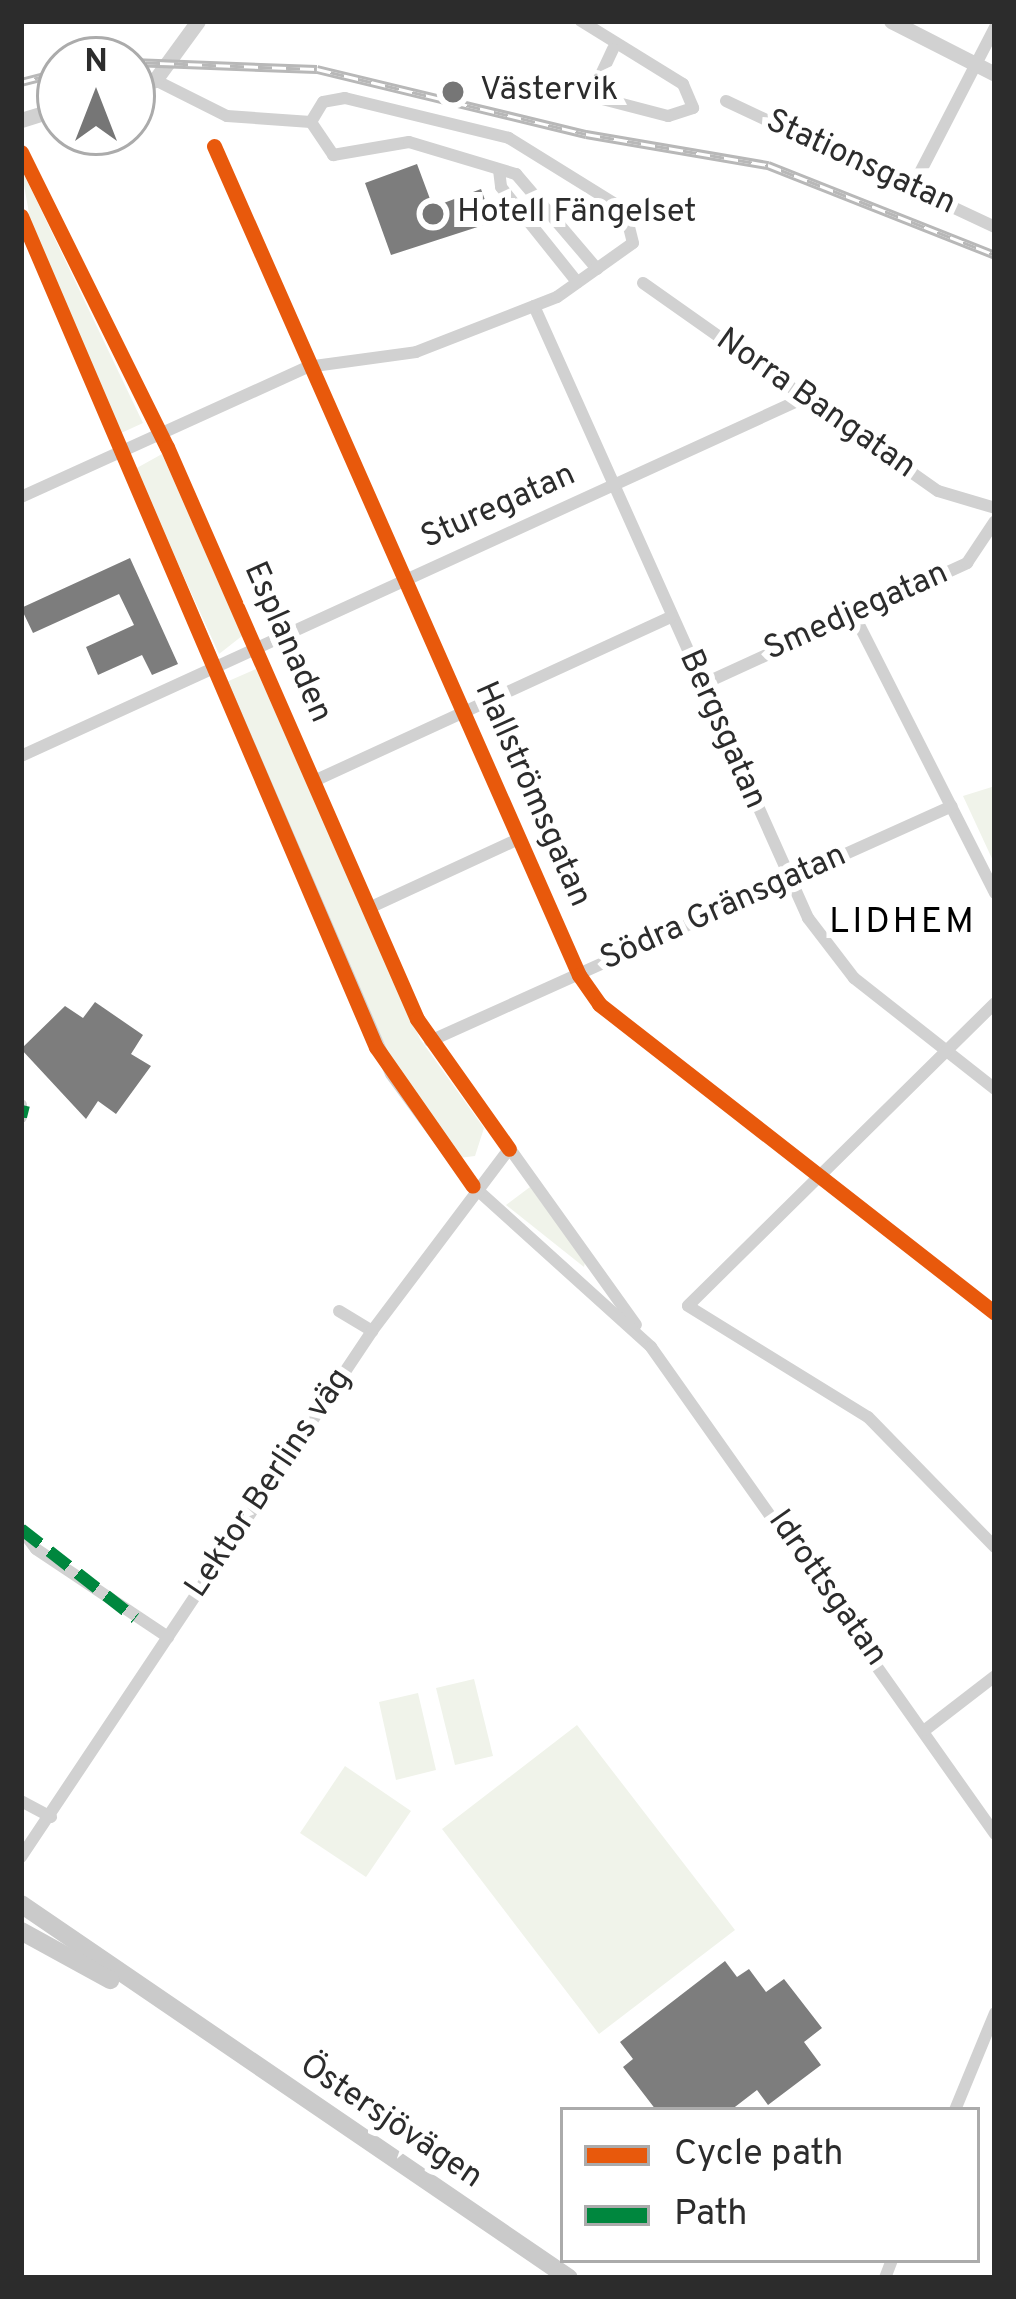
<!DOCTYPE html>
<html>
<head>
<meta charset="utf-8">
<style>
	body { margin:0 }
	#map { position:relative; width:1016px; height:2299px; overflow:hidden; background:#fff; font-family:Overpass,sans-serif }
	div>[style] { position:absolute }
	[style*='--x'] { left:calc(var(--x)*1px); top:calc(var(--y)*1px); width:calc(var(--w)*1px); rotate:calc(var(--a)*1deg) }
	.green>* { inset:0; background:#f0f3ea }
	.building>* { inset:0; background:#7d7d7d }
	.minor>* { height:12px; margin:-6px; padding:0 6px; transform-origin:6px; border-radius:6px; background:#d1d1d1 }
	.tertiary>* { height:15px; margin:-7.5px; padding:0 7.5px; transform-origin:7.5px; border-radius:7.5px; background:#d1d1d1 }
	.secondary>* { height:18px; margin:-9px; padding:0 9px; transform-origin:9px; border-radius:9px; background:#cacaca }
	.rail>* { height:9px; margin-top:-4.5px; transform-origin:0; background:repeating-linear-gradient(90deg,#fff 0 14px,#b8b8b8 0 28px); box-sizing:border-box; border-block:3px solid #b8b8b8 }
	.quiet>* { height:12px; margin-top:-6px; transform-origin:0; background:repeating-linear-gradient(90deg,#00873e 0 24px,transparent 0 36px) }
	.cycleway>* { height:15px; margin:-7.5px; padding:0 7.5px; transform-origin:7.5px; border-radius:7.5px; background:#e8590c }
	.dots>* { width:33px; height:33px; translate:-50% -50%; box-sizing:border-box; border:6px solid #fff; border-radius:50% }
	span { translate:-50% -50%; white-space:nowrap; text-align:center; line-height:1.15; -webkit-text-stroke:12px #fff; paint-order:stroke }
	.poi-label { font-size:33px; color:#2c2c2c }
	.left { translate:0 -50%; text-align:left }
	.street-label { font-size:33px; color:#2c2c2c }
	.neighbourhood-label { font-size:36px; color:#000; letter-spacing:3px }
	.frame { position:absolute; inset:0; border:24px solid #2c2c2c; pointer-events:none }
	.legend { position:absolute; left:560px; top:2107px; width:420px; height:156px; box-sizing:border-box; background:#fff; border:3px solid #ababab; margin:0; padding:15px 21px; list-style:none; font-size:36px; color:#2c2c2c }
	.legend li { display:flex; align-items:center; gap:24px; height:60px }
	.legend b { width:60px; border:3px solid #ababab }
	.north { position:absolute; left:36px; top:36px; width:120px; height:120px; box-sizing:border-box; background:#fff; border:3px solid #ababab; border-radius:50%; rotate:0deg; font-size:33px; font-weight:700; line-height:48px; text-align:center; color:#2c2c2c }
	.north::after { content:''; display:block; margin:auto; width:42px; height:54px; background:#767676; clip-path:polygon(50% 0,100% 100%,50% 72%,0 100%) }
</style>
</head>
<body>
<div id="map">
	<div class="green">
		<div style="clip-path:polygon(21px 168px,143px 423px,119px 434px,33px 236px)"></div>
		<div style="clip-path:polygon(162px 454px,242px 636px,219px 654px,135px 469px)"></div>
		<div style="clip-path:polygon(256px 669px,420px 1039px,484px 1128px,475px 1156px,459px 1158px,385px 1051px,224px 683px)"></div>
		<div style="clip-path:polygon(995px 786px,995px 865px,963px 796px)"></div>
		<div style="clip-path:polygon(530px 1187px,585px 1262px,584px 1267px,506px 1205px)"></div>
		<div style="clip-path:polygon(474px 1679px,493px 1756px,455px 1765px,436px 1688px)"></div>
		<div style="clip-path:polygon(418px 1693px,436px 1770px,396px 1780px,379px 1702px)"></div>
		<div style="clip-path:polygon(577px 1725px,735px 1930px,599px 2034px,442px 1829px)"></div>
		<div style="clip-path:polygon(345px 1766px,411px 1811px,366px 1877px,300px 1833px)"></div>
	</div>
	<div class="building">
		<div style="clip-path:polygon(417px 164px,433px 207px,481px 189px,493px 222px,391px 255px,365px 183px)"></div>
		<div style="clip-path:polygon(130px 558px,178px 664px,152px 675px,142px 655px,98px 675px,86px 647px,134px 625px,119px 594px,33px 633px,21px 608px)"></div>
		<div style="clip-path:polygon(95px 1002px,143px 1035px,131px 1054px,151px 1066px,116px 1114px,98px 1101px,86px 1119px,21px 1049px,65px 1006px,83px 1018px)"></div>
		<div style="clip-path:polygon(725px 1961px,737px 1977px,749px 1969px,766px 1992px,784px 1979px,822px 2028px,804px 2042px,821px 2065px,768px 2105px,757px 2090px,731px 2110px,656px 2110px,623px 2067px,633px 2059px,620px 2042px)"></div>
	</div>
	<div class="minor">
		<div style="--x:581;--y:21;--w:120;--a:31.7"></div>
		<div style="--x:683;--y:84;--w:26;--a:67"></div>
		<div style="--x:693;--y:108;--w:26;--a:162"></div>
		<div style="--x:668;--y:116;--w:80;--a:-165.4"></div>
		<div style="--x:591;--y:96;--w:52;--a:-64.9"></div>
		<div style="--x:155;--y:80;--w:80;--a:26.6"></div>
		<div style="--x:227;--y:116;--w:84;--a:4.1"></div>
		<div style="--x:726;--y:101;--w:297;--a:25.1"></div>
		<div style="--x:311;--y:122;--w:40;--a:56"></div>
		<div style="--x:333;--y:155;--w:77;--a:-9.7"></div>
		<div style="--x:409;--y:142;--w:112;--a:16.7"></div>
		<div style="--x:516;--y:174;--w:125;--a:49.5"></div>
		<div style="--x:214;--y:146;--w:906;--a:66.24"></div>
		<div style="--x:579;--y:975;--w:35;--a:55"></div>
		<div style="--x:599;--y:1004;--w:502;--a:37.97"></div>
		<div style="--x:21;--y:152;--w:329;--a:63.7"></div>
		<div style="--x:167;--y:447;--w:624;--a:66.39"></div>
		<div style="--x:417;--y:1019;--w:376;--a:54.4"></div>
		<div style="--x:499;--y:170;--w:17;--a:83"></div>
		<div style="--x:501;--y:187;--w:122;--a:51.3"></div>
		<div style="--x:912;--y:188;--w:181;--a:-62.7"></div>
		<div style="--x:21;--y:216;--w:934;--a:66.67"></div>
		<div style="--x:391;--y:1074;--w:139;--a:53.8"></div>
		<div style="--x:473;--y:1186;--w:240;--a:42.1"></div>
		<div style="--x:651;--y:1347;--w:596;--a:54.76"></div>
		<div style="--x:643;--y:283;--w:361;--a:35.2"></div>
		<div style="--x:938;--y:491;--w:59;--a:16.6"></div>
		<div style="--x:534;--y:306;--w:671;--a:65.88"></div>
		<div style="--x:808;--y:918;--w:76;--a:52.5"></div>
		<div style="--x:854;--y:978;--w:179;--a:38.2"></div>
		<div style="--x:21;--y:497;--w:314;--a:-24.4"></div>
		<div style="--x:307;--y:367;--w:110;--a:-7.8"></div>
		<div style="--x:416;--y:352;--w:151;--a:-21.3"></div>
		<div style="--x:557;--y:297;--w:93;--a:-35.4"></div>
		<div style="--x:633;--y:243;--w:34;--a:-104"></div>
		<div style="--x:625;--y:210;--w:137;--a:-148.2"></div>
		<div style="--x:509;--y:138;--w:169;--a:-166.3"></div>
		<div style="--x:345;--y:98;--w:22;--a:170"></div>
		<div style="--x:323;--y:102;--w:23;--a:121"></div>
		<div style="--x:854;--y:615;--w:312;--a:63.1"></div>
		<div style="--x:701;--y:685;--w:293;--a:-24.6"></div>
		<div style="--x:967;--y:563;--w:50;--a:-56.3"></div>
		<div style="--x:21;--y:756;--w:859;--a:-24.57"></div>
		<div style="--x:314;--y:781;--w:392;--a:-24.7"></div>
		<div style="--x:369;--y:908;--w:164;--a:-24.8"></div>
		<div style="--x:995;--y:1003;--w:431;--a:135.4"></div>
		<div style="--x:688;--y:1306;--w:211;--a:31.7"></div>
		<div style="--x:868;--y:1417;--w:182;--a:45.7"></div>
		<div style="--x:430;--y:1041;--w:572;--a:-24.24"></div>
		<div style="--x:21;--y:1105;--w:12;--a:90"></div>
		<div style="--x:339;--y:1311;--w:39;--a:31"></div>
		<div style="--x:21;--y:1529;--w:25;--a:53"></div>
		<div style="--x:36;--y:1549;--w:159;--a:33.7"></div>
		<div style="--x:925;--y:1730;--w:88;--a:-37.6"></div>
		<div style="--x:21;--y:1801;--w:34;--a:28"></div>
		<div style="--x:21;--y:1857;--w:632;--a:-56.28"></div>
		<div style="--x:372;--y:1331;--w:228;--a:-53"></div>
		<div style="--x:955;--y:2110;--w:105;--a:-67.6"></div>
		<div style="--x:885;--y:2278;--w:19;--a:-69"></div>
	</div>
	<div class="tertiary">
		<div style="--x:891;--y:21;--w:117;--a:27"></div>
		<div style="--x:132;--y:88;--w:24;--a:-19"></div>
		<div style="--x:155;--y:80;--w:73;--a:-53.9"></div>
		<div style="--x:21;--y:120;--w:41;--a:-17.1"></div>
	</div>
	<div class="secondary">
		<div style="--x:21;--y:1904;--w:663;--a:34.31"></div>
		<div style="--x:21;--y:1931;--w:102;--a:28.8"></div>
	</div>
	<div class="rail">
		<div style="--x:132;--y:62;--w:185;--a:2.2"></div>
		<div style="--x:317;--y:69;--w:277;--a:13.6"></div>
		<div style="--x:586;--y:134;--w:185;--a:9.7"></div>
		<div style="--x:768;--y:165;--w:244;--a:21.6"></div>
		<div style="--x:21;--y:82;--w:40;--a:-14.4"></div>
	</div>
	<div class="quiet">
		<div style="--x:21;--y:1117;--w:12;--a:-76"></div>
		<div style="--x:21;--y:1529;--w:145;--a:38"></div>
	</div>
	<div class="cycleway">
		<div style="--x:214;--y:146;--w:906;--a:66.24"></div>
		<div style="--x:579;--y:975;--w:35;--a:55"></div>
		<div style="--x:599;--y:1004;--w:502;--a:37.97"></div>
		<div style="--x:21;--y:152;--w:329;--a:63.7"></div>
		<div style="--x:167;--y:447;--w:624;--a:66.39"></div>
		<div style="--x:417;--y:1019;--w:159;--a:54.7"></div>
		<div style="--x:21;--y:216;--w:904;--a:66.87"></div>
		<div style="--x:376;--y:1047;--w:169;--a:55.1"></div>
	</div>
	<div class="dots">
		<div style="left:453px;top:92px;background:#767676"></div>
		<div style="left:433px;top:214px;background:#767676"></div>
	</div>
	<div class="poi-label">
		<span class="left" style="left:480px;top:92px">Västervik</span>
		<span class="left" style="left:457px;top:214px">Hotell Fängelset</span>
	</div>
	<div class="street-label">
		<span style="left:860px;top:164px;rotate:25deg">Stationsgatan</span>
		<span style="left:815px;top:405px;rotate:35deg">Norra Bangatan</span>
		<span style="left:499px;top:508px;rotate:-24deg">Sturegatan</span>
		<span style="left:857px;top:613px;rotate:-24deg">Smedjegatan</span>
		<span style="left:286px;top:643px;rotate:66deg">Esplanaden</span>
		<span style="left:721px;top:730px;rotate:66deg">Bergsgatan</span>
		<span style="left:531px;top:795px;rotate:66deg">Hallströmsgatan</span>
		<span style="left:724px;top:909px;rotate:-24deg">Södra Gränsgatan</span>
		<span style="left:270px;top:1484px;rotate:-56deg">Lektor Berlins väg</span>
		<span style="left:826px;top:1589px;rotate:55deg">Idrottsgatan</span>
		<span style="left:390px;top:2123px;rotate:34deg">Östersjövägen</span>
	</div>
	<div class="neighbourhood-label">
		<span style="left:903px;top:924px">LIDHEM</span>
	</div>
	<div class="frame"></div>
	<ul class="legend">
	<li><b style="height:15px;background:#e8590c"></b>Cycle path</li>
	<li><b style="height:15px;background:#00873e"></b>Path</li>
	</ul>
	<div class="north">N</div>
</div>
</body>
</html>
